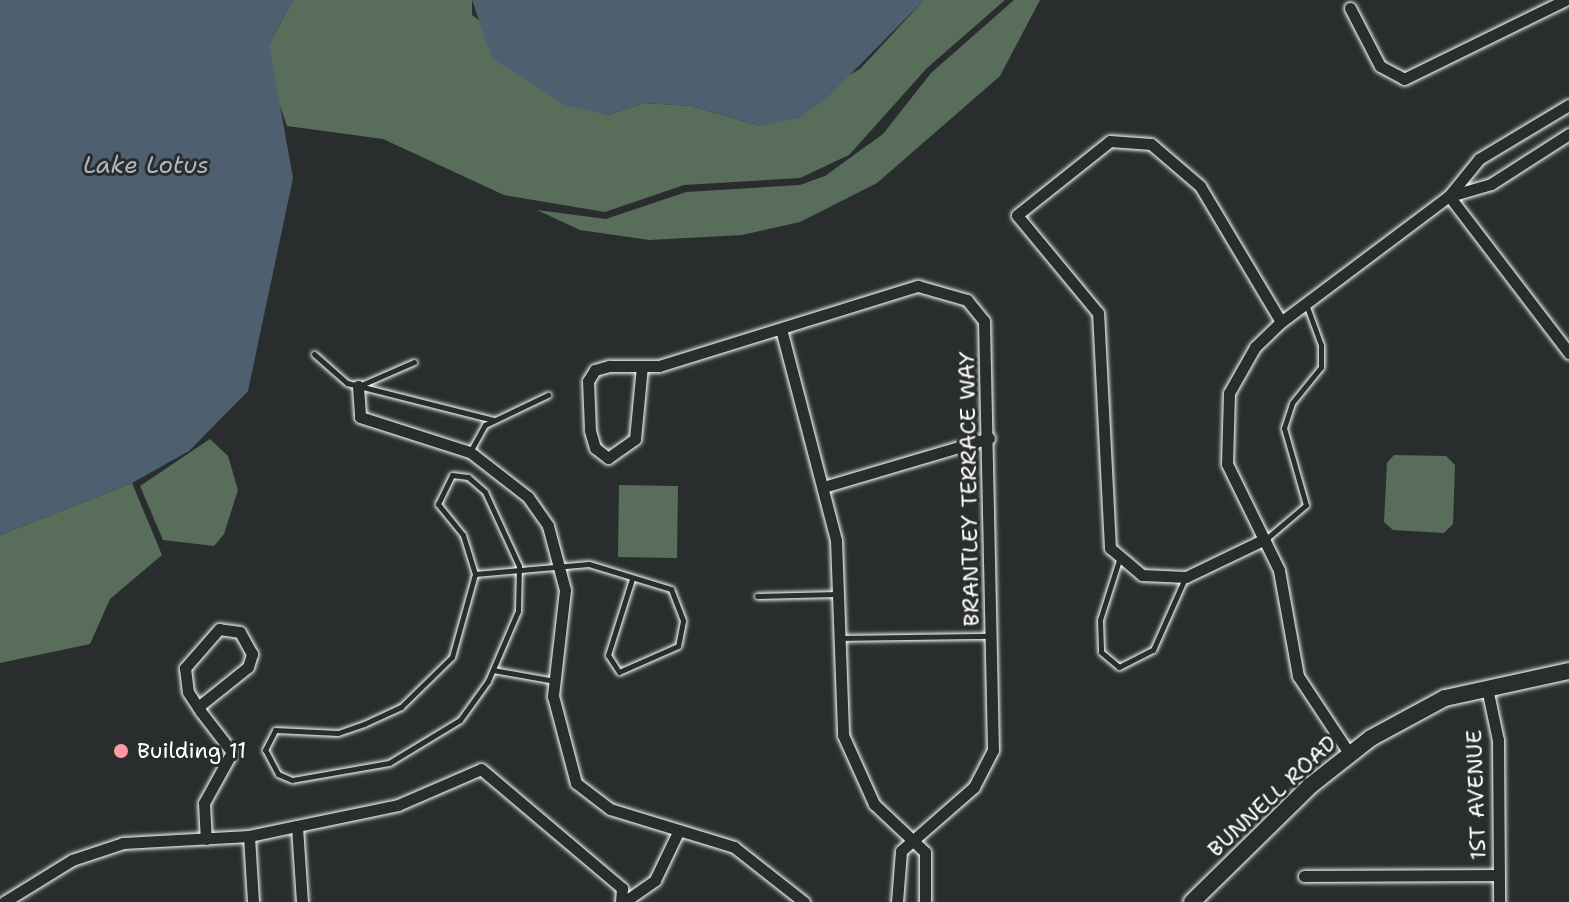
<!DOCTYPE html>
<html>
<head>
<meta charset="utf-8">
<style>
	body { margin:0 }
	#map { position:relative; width:1569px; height:902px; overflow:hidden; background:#2a2d2e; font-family:"Shantell Sans",sans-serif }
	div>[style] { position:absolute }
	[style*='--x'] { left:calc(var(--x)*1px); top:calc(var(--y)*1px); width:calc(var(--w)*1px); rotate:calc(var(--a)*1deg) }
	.green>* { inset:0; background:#586e5a }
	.water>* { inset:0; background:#4e6070 }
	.roads { filter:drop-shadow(0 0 2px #fff) drop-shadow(0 0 2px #fff) }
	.service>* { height:5px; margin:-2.5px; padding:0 2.5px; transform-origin:2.5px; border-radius:2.5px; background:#2a2d2e }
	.minor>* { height:11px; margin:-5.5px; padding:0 5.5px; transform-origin:5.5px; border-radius:5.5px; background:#2a2d2e }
	.secondary>* { height:16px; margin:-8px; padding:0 8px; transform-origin:8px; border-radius:8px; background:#2a2d2e }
	.dots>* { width:22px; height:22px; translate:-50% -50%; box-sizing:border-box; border:4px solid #2a2d2e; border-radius:50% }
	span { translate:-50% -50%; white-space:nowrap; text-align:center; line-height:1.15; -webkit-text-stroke:6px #2a2d2e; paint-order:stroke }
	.street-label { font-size:22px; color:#fff }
	.poi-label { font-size:22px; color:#fff }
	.left { translate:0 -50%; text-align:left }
	.water-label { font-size:24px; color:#afb7bf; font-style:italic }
</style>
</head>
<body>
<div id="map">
	<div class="green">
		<div style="clip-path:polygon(293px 0,472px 0,472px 15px,607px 115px,644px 103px,691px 106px,760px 126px,860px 69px,924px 0,1005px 0,927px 68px,849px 155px,800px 178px,684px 185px,605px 212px,504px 195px,383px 139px,287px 126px,269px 74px,269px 44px)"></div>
		<div style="clip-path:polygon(1014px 0,1040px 0,1000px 76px,877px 183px,800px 222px,742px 235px,649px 240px,580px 230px,537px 210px,606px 219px,686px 192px,800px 185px,825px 176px,883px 134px,931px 73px)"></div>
		<div style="clip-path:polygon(210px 439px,228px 456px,238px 490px,224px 534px,214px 546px,163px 540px,140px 486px)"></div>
		<div style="clip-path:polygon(1394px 455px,1446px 456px,1455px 465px,1453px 524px,1444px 533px,1393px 530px,1384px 522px,1387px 463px)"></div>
		<div style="clip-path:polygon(132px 483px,162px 555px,110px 599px,90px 644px,0 663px,0 535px)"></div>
		<div style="clip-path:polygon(619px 485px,678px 486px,677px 558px,618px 557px)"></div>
	</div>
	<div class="water">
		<div style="clip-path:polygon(0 0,293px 0,269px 44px,293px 178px,248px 391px,189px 451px,132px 483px,0 535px)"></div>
		<div style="clip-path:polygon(472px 0,924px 0,828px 97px,799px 118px,760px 126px,691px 106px,644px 103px,607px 115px,565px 105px,492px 58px)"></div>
	</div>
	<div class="roads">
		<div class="service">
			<div style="--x:314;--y:354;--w:44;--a:41.3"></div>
			<div style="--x:347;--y:383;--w:151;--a:14.2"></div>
			<div style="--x:359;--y:386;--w:60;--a:-23.6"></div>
			<div style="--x:471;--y:450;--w:29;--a:-61"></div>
			<div style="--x:485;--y:425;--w:70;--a:-25.5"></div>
			<div style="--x:452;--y:475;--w:16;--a:7"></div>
			<div style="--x:468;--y:477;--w:23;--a:41"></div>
			<div style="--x:485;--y:492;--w:81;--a:65.3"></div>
			<div style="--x:519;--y:566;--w:45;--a:91.3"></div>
			<div style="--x:518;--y:611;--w:76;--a:113.2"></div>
			<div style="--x:488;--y:681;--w:48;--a:125.7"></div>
			<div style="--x:460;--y:720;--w:83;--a:148.8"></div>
			<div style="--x:389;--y:763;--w:98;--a:170.1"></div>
			<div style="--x:292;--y:780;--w:15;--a:-157"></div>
			<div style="--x:278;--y:774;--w:27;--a:-118"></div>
			<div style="--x:265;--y:750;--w:22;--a:-63"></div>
			<div style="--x:275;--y:730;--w:63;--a:2.7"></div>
			<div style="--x:338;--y:733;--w:28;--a:-19"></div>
			<div style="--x:364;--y:724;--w:41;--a:-24.7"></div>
			<div style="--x:401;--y:707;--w:71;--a:-44.4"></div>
			<div style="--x:452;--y:657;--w:86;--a:-74.5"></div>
			<div style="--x:475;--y:574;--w:41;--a:-107.1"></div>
			<div style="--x:463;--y:535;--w:40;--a:-129"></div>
			<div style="--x:438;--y:504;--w:32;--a:-64"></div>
			<div style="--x:1266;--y:539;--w:52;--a:-40.4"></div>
			<div style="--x:1306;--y:505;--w:80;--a:-105.9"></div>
			<div style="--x:1284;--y:428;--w:26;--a:-72"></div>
			<div style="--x:1292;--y:403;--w:46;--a:-51.1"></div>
			<div style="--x:1321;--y:367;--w:22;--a:-90"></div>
			<div style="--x:1321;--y:345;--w:44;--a:-110.1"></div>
			<div style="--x:1119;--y:560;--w:63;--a:107.6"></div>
			<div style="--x:1100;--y:620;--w:32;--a:88"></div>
			<div style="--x:1101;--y:652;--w:23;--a:40"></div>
			<div style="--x:1119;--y:667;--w:38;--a:-27"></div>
			<div style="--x:1153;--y:650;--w:79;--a:-66"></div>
			<div style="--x:475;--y:574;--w:114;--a:-5"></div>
			<div style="--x:589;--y:564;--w:86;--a:17"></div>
			<div style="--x:671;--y:589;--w:34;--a:69"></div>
			<div style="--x:683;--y:621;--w:25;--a:101"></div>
			<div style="--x:678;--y:646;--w:64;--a:156.2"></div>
			<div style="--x:619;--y:672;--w:20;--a:-123"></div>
			<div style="--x:608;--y:655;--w:80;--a:-72.5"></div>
			<div style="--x:757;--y:596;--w:79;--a:-1.5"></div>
			<div style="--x:841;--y:638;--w:150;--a:-0.8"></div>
			<div style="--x:493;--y:670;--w:63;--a:10.1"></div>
		</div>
		<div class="minor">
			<div style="--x:1350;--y:8;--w:65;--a:62.7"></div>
			<div style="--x:1380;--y:66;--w:27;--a:28"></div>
			<div style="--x:1404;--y:79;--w:179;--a:-26.1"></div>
			<div style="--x:1449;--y:196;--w:198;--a:52.6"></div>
			<div style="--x:1450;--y:196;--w:43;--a:-16.3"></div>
			<div style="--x:1491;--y:184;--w:93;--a:-32.7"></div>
			<div style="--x:781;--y:329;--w:218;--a:75.4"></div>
			<div style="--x:836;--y:540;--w:195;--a:87.9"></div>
			<div style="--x:843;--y:735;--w:76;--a:65.8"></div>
			<div style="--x:874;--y:804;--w:70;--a:43.3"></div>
			<div style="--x:925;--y:852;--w:50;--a:90"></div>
			<div style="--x:642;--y:366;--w:73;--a:95.5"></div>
			<div style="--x:635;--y:439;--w:33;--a:145"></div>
			<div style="--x:608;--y:458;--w:16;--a:-142"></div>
			<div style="--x:595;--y:448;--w:19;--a:-106"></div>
			<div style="--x:590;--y:430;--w:49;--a:-92.3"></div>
			<div style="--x:588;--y:381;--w:13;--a:-58"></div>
			<div style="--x:595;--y:370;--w:15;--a:-16"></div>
			<div style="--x:609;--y:366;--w:50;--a:0"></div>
			<div style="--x:659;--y:366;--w:271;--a:-17.2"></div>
			<div style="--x:918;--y:286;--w:51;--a:15.9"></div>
			<div style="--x:967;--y:300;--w:27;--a:51"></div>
			<div style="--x:984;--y:321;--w:429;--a:88.8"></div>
			<div style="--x:993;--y:750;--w:42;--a:117.2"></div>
			<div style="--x:974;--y:787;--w:97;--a:138.8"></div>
			<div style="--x:901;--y:851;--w:51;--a:94.5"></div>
			<div style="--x:358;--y:386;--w:31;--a:86"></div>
			<div style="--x:360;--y:417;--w:115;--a:17.7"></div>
			<div style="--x:470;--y:452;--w:73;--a:37.8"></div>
			<div style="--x:528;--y:497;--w:35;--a:55"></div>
			<div style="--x:548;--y:526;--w:66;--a:75.1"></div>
			<div style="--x:565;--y:590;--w:107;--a:96.5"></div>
			<div style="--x:553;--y:696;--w:90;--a:75.2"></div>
			<div style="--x:576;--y:783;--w:43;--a:37.4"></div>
			<div style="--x:610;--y:809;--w:130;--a:17"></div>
			<div style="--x:734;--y:847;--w:89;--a:38.2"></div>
			<div style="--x:827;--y:486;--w:169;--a:-16.5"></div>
			<div style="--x:1265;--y:539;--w:88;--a:154.3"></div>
			<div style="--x:1186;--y:577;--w:44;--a:-177.4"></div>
			<div style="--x:1142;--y:575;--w:42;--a:-139.8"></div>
			<div style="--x:1110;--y:548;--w:235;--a:-92.9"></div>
			<div style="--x:1098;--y:313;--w:127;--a:-129.6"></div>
			<div style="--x:1017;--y:215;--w:119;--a:-38.5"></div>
			<div style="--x:1110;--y:141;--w:41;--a:4.2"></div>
			<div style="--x:1151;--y:144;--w:65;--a:40.6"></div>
			<div style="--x:1200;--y:186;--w:158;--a:59.2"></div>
			<div style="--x:1487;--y:688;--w:53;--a:78.1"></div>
			<div style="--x:1498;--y:740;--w:162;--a:89.6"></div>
			<div style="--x:198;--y:707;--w:64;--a:-38.7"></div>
			<div style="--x:248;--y:667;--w:14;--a:-73"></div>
			<div style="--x:252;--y:654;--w:25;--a:-119"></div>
			<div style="--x:240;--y:632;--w:21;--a:-172"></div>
			<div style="--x:219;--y:629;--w:52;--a:131.1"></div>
			<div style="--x:185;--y:668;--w:24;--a:83"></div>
			<div style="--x:188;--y:692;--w:24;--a:57"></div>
			<div style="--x:201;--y:712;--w:51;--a:52.2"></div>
			<div style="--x:232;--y:752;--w:58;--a:118.8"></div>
			<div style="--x:204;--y:803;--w:36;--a:87"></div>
			<div style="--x:1349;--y:753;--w:92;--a:-123.5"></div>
			<div style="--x:1298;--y:676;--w:108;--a:-100.2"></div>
			<div style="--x:1279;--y:570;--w:118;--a:-116.1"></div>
			<div style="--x:1227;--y:464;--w:71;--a:-88.4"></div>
			<div style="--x:1229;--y:393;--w:53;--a:-60.5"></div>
			<div style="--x:1255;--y:347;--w:36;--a:-44"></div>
			<div style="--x:1281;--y:322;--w:210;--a:-36.9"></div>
			<div style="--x:1449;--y:196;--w:48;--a:-51"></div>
			<div style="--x:1479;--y:159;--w:105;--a:-31"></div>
			<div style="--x:249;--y:836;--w:49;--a:-11.8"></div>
			<div style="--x:1304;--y:876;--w:194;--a:-0.3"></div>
			<div style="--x:4;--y:902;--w:80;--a:-31.7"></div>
			<div style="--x:72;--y:860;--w:54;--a:-18.4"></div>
			<div style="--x:123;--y:843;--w:126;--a:-3.2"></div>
			<div style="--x:249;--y:836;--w:66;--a:86.5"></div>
			<div style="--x:302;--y:902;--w:76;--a:-93.8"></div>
			<div style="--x:297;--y:826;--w:103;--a:-11.7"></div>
			<div style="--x:398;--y:805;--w:90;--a:-23.4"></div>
			<div style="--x:481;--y:769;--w:185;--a:40.2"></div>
			<div style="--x:622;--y:888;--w:14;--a:94"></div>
			<div style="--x:624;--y:902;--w:38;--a:-35"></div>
			<div style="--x:655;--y:880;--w:55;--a:-64.4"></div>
		</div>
		<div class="secondary">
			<div style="--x:1192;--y:902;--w:165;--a:-44.5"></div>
			<div style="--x:1310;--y:786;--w:78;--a:-38.2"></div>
			<div style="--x:1371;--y:738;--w:84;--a:-28.4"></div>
			<div style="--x:1445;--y:698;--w:127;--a:-12.3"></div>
		</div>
	</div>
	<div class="dots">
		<div style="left:121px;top:751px;background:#ff9aa2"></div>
	</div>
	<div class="street-label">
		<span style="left:969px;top:489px;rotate:-91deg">BRANTLEY TERRACE WAY</span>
		<span style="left:1476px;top:795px;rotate:-92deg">1ST AVENUE</span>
		<span style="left:1272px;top:796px;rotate:-43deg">BUNNELL ROAD</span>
	</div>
	<div class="poi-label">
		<span class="left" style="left:137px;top:751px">Building 11</span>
	</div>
	<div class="water-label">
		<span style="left:146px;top:166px">Lake Lotus</span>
	</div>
</div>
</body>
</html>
